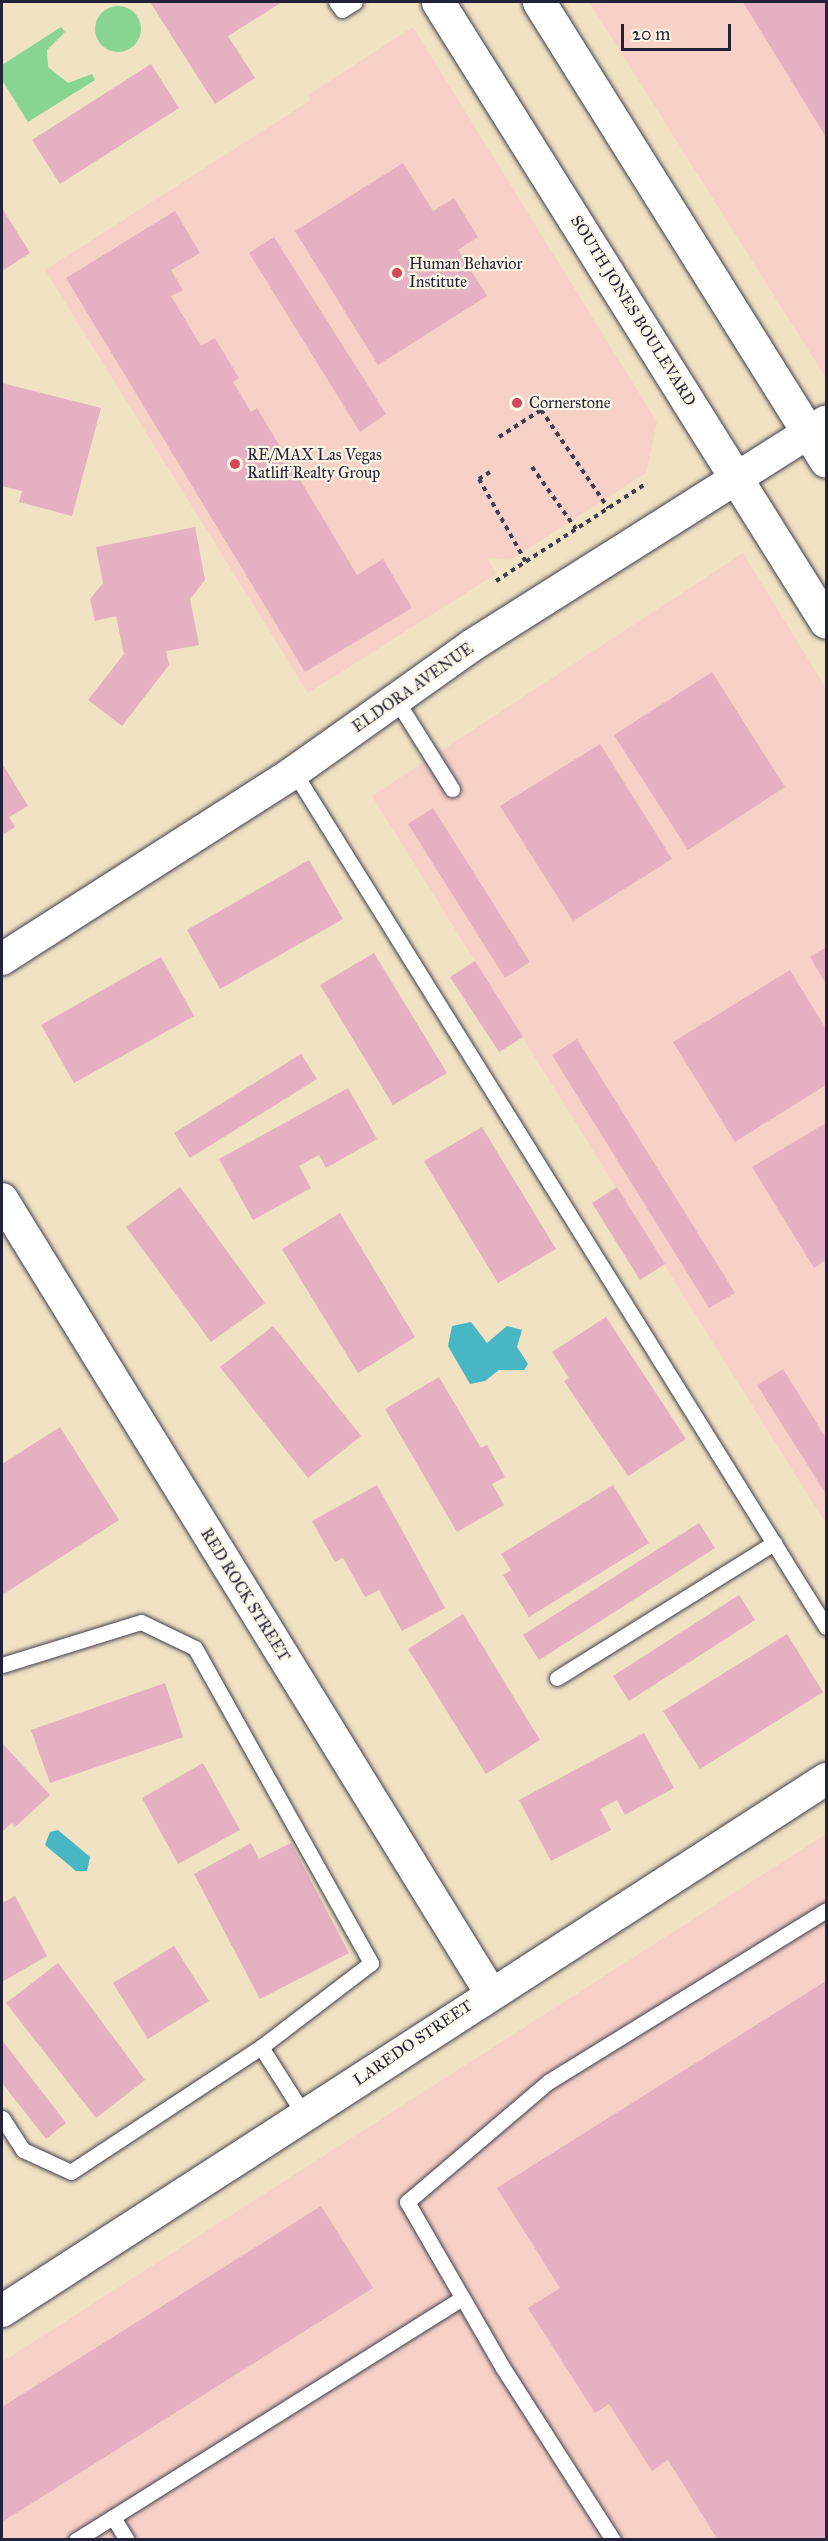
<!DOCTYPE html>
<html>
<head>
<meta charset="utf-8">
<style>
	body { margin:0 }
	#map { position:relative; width:828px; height:2541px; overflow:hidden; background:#f0e2c3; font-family:"IM FELL Great Primer",serif }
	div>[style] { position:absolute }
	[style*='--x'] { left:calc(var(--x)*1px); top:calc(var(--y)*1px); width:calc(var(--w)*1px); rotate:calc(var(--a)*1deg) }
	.built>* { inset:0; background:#f7d1c7 }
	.green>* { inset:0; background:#88d593 }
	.round { border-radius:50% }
	.water>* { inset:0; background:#48b6c3 }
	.building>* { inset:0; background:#e4b0c2 }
	.path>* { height:4px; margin-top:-2px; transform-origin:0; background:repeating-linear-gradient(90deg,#413f4f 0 4.5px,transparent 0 9px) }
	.roads { filter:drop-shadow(0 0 2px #413f4f) drop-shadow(0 0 2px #413f4f) }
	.lane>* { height:15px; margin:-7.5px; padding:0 7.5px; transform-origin:7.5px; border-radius:7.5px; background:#fff }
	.street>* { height:32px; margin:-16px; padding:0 16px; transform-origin:16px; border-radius:16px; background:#fff }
	.primary>* { height:33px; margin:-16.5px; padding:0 16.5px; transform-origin:16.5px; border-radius:16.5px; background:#fff }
	.dots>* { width:16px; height:16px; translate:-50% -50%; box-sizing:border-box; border:3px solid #fcf5e5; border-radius:50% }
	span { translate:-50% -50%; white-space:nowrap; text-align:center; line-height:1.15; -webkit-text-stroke:4.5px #fcf5e5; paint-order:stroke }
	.poi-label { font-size:16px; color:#22223b }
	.left { translate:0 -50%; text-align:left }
	.street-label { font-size:16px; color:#22223b }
	.frame { position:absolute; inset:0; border:3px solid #22223b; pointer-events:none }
	.scale { position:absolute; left:621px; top:24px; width:110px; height:27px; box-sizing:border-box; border:3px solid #22223b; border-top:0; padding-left:8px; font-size:18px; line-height:21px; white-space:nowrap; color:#22223b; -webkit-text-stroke:4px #fcf5e5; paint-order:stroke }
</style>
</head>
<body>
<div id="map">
	<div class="built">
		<div style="clip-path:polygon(589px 2px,826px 2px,826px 378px)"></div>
		<div style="clip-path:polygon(413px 27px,657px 422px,646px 473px,510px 560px,487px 558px,496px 574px,308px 693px,45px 270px,311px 100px,308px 95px)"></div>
		<div style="clip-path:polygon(743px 553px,826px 688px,826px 1524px,372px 796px)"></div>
		<div style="clip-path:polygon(826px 1834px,826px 2539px,2px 2539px,2px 2362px)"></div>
	</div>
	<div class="green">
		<div class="round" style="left:95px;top:6px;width:46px;height:46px"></div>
		<div style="clip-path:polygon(61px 27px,65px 32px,47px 50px,48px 67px,68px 83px,92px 74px,95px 80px,28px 122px,2px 80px,2px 65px)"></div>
	</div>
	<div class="water">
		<div style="clip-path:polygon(471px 1322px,487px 1343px,507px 1326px,522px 1330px,517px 1347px,528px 1364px,524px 1370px,499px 1370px,485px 1381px,470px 1384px,448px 1346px,452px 1326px)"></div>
		<div style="clip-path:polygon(58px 1830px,90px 1857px,87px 1871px,76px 1871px,45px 1845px,50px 1832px)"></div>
	</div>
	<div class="building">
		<div style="clip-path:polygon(150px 2px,282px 2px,228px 36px,255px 78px,215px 104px)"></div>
		<div style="clip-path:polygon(743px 2px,826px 2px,826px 137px)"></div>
		<div style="clip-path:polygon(151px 64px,179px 108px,60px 184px,32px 140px)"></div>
		<div style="clip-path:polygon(403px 163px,433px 211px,454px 198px,478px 237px,458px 250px,487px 296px,378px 365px,295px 231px)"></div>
		<div style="clip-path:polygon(2px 208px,30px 253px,2px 271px)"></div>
		<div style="clip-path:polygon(175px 211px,200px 253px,171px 270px,183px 290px,171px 296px,201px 346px,215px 338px,239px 378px,233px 382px,251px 412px,257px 408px,357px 575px,383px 559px,412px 608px,305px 672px,66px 278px)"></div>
		<div style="clip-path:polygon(274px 237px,386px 414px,360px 432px,249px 253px)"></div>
		<div style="clip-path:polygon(2px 383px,101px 408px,72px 516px,19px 502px,22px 491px,2px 486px)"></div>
		<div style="clip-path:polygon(195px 527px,205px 580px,190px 599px,199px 645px,166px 651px,169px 665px,122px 726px,88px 700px,124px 654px,116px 616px,95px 621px,90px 599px,103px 583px,96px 547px)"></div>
		<div style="clip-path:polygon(712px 672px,785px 787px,688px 850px,614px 735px)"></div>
		<div style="clip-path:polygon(600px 744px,672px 859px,573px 921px,500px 806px)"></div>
		<div style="clip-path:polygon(2px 763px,28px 806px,9px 817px,15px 827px,2px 835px)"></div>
		<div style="clip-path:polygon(433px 808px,530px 962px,505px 978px,408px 824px)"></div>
		<div style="clip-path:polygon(309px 860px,343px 919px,220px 989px,187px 930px)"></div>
		<div style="clip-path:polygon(826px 947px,826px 984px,810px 957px)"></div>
		<div style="clip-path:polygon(374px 953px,447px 1073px,393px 1105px,320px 985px)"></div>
		<div style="clip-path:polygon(161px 957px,194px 1016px,74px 1083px,41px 1025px)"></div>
		<div style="clip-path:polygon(475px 961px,523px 1037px,499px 1052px,450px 977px)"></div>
		<div style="clip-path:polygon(790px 970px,826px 1029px,826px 1085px,735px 1142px,673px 1042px)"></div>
		<div style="clip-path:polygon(577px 1039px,735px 1293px,709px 1308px,552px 1055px)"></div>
		<div style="clip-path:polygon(301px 1054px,317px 1079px,190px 1158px,174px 1133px)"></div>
		<div style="clip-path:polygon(348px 1088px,377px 1139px,326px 1168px,319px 1155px,299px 1166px,311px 1188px,253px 1220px,219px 1159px)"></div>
		<div style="clip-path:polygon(826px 1123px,826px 1260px,814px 1268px,752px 1167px)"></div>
		<div style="clip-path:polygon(482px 1127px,556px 1249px,498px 1283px,424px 1161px)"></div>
		<div style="clip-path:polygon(180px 1187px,265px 1303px,211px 1342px,126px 1227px)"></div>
		<div style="clip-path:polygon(617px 1187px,665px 1264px,640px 1280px,592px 1203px)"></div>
		<div style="clip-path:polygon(340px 1213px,415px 1337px,358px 1373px,282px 1249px)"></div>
		<div style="clip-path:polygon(606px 1317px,686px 1439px,628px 1476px,564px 1381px,569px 1378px,552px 1352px)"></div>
		<div style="clip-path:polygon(273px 1326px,361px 1436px,308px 1478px,220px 1367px)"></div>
		<div style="clip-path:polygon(783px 1369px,826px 1438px,826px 1494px,757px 1385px)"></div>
		<div style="clip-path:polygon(439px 1377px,481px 1448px,487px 1445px,505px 1477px,492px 1484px,504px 1505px,457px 1532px,385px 1409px)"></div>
		<div style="clip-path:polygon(60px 1427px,119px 1520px,2px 1595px,2px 1464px)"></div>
		<div style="clip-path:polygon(377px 1485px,445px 1608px,402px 1631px,379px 1590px,365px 1597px,343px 1558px,335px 1562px,312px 1521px)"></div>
		<div style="clip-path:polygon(613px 1485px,649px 1543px,529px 1617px,503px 1575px,511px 1570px,501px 1554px)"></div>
		<div style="clip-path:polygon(699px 1523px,715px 1548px,539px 1660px,523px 1635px)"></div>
		<div style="clip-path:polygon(739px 1595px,755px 1620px,629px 1701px,613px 1676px)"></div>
		<div style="clip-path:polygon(463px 1614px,540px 1740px,486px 1774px,408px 1649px)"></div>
		<div style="clip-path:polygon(787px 1634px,823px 1692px,700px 1769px,663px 1711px)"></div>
		<div style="clip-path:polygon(165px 1683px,183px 1737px,50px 1783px,31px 1730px)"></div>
		<div style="clip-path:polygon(644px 1733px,674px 1788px,625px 1815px,617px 1800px,600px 1809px,611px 1830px,551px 1861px,519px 1800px)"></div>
		<div style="clip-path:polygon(2px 1743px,50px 1795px,15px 1827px,12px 1823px,2px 1832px)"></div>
		<div style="clip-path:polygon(203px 1763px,240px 1830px,178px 1864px,142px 1798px)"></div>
		<div style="clip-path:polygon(251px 1843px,259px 1859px,291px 1843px,349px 1953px,260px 1999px,194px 1874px)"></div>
		<div style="clip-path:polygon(15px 1896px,47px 1956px,2px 1982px,2px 1903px)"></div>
		<div style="clip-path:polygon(174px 1946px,209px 2001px,148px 2039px,113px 1983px)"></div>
		<div style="clip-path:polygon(58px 1963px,145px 2080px,96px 2118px,6px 2003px)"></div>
		<div style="clip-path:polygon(826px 1981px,826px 2540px,718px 2540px,668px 2460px,652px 2471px,609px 2404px,595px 2413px,528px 2308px,560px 2288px,497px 2188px)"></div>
		<div style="clip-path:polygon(2px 2040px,66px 2123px,46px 2139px,2px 2083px)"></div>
		<div style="clip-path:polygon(321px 2206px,373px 2288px,2px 2522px,2px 2407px)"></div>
	</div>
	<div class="path">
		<div style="--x:499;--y:437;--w:50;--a:-32.7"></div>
		<div style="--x:541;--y:410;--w:119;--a:55.6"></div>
		<div style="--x:532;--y:467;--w:76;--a:54.6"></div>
		<div style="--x:490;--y:472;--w:13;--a:148"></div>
		<div style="--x:479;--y:479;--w:95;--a:60.5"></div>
		<div style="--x:496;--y:581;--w:180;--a:-33"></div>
	</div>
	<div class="roads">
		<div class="lane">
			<div style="--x:336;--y:2;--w:10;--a:53"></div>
			<div style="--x:342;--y:10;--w:15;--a:-32"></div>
			<div style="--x:397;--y:701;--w:104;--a:58"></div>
			<div style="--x:294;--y:772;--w:1007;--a:58.11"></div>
			<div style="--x:2;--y:1665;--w:145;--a:-17.2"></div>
			<div style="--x:141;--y:1622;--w:60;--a:25.7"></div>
			<div style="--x:195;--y:1648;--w:361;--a:60.8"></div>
			<div style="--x:371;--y:1963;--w:138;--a:142.6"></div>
			<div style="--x:261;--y:2047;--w:227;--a:146.7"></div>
			<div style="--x:71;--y:2172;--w:53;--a:-155.4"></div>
			<div style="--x:23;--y:2150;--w:38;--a:-123"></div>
			<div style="--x:557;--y:1678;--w:256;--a:-31.9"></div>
			<div style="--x:261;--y:2047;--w:82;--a:57.5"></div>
			<div style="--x:113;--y:2517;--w:412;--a:-32.1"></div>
			<div style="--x:76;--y:2540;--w:44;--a:-31.9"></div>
			<div style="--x:113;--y:2517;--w:27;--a:59"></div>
			<div style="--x:613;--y:2540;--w:204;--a:-122.6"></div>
			<div style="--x:503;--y:2368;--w:192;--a:-120"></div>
			<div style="--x:407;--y:2202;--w:185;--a:-40.4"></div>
			<div style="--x:548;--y:2082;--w:327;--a:-31.7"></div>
		</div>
		<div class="street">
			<div style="--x:2;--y:959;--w:347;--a:-32.6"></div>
			<div style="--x:294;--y:772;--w:217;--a:-35.4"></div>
			<div style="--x:471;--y:646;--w:420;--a:-32.3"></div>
			<div style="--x:2;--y:1199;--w:931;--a:58.39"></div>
			<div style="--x:2;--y:2311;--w:981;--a:-32.85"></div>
		</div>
		<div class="primary">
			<div style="--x:438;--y:2;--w:731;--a:57.96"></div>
			<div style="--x:539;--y:2;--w:541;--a:57.98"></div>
		</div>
	</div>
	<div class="dots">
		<div style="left:397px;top:273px;background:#d1495b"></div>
		<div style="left:517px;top:403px;background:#d1495b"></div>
		<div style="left:235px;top:464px;background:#d1495b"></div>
	</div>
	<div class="poi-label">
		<span class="left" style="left:409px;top:273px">Human Behavior<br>Institute</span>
		<span class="left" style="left:529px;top:403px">Cornerstone</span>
		<span class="left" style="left:247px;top:464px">RE/MAX Las Vegas<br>Ratliff Realty Group</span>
	</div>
	<div class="street-label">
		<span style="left:633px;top:311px;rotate:58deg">SOUTH JONES BOULEVARD</span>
		<span style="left:413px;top:688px;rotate:-35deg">ELDORA AVENUE</span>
		<span style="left:245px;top:1595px;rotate:58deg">RED ROCK STREET</span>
		<span style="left:413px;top:2043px;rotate:-34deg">LAREDO STREET</span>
	</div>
	<div class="frame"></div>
	<div class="scale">20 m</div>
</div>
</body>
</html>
